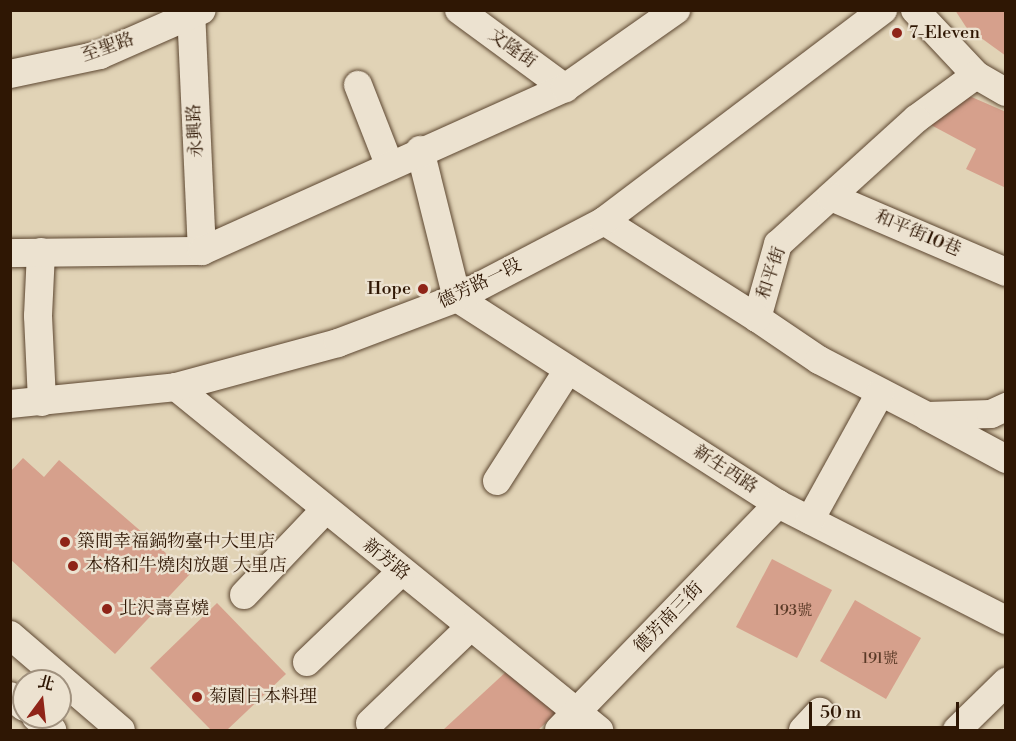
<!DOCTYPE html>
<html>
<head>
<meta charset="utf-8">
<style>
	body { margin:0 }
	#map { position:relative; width:1016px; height:741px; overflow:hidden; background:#e1d3b6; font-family:"Libre Bodoni","Noto Serif TC",serif }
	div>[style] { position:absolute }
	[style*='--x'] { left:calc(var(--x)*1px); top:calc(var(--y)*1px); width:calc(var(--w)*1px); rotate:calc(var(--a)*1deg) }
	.building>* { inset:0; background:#d6a08c }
	.roads { filter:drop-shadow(0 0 2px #5c4630) drop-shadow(0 0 2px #5c4630) }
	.minor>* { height:28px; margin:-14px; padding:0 14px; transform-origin:14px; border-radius:14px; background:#ece2d0 }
	.dots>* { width:16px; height:16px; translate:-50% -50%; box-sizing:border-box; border:3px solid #ece2d0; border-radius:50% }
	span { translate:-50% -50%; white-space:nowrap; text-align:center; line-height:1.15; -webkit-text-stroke:4.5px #ece2d0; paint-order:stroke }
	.number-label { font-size:15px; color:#593926 }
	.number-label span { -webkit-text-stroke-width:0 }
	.poi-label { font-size:18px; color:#2f1704 }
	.left { translate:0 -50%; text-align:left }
	.right { translate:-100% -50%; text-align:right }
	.street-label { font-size:18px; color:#2f1704 }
	.frame { position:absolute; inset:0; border:12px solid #2f1704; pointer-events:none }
	.north { position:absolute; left:12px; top:669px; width:60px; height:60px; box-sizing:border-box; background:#ece2d0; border:2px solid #a0917e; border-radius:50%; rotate:15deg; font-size:16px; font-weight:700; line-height:24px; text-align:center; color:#2f1704 }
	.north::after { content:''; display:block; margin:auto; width:21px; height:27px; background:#8f2418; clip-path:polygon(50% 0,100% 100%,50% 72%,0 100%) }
	.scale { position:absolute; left:809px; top:702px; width:150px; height:27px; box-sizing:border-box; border:3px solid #2f1704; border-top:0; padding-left:8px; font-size:18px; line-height:21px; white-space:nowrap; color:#2f1704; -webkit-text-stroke:4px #ece2d0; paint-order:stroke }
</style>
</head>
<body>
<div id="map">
	<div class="building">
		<div style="clip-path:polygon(955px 10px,1006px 10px,1006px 56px,966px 27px)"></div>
		<div style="clip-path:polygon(967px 95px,1006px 112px,1006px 188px,966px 169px,976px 149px,931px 125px)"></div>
		<div style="clip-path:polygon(23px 458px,44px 477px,59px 460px,190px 574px,115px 654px,10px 559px,10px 472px)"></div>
		<div style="clip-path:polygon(772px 559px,832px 590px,797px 658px,736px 627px)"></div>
		<div style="clip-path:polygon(855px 600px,921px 638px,886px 699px,820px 661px)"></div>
		<div style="clip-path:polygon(217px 603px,286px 674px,227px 730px,211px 730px,150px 668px)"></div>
		<div style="clip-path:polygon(508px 670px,559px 711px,538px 730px,443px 730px)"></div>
	</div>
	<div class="roads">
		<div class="minor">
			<div style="--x:191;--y:10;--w:241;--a:87.4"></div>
			<div style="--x:459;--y:10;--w:132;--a:36.3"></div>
			<div style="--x:915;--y:10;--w:89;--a:46.8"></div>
			<div style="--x:976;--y:75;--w:34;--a:30"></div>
			<div style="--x:10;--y:74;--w:92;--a:-11.9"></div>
			<div style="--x:100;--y:55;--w:111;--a:-23.8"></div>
			<div style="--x:976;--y:75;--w:74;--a:143.7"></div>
			<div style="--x:916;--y:119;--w:186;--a:137.8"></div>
			<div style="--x:778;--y:244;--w:77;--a:105.8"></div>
			<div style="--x:757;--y:318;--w:75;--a:34.1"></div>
			<div style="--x:819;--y:360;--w:122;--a:27.4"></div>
			<div style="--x:927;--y:416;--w:64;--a:-1.8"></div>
			<div style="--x:991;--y:414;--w:17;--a:-25"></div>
			<div style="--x:358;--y:85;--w:85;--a:68.6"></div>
			<div style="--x:420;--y:150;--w:153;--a:76"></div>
			<div style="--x:457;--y:298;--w:381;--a:32.7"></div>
			<div style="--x:778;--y:504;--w:256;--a:27"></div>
			<div style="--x:831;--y:197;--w:190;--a:23.2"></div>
			<div style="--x:604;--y:221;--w:181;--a:32.4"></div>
			<div style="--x:41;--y:252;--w:64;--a:92.7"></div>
			<div style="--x:38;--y:316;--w:86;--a:87.3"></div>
			<div style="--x:10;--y:253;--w:192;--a:-0.6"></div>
			<div style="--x:202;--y:251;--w:398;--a:-24.2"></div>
			<div style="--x:565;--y:88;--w:136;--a:-35.1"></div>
			<div style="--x:176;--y:387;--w:545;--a:39.04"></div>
			<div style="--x:10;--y:404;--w:167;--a:-5.8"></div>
			<div style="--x:176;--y:387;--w:168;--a:-15.2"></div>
			<div style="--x:338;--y:343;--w:127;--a:-20.7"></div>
			<div style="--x:457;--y:298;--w:166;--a:-27.6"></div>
			<div style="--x:604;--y:221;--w:350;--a:-37.1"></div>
			<div style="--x:928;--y:417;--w:89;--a:28.3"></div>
			<div style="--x:497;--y:481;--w:132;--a:-57.4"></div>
			<div style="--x:810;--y:520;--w:145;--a:-61.1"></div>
			<div style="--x:244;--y:595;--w:116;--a:-46.4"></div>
			<div style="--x:10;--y:635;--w:146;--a:40.6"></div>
			<div style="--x:307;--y:662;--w:130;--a:-43.8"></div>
			<div style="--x:10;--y:696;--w:18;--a:38"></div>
			<div style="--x:36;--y:717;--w:21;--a:39"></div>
			<div style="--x:370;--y:723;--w:139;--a:-43.8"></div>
			<div style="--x:559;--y:730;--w:315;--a:-45.9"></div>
			<div style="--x:803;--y:730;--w:25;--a:-47"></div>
			<div style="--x:957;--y:730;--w:69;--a:-44.4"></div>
		</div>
	</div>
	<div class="dots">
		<div style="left:897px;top:33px;background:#8f2418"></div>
		<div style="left:423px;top:289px;background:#8f2418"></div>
		<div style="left:65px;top:542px;background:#8f2418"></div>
		<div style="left:73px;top:566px;background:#8f2418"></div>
		<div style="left:107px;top:609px;background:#8f2418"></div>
		<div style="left:197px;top:697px;background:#8f2418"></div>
	</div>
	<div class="number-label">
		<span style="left:793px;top:611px">193號</span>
		<span style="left:880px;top:659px">191號</span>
	</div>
	<div class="poi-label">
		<span class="left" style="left:909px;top:33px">7-Eleven</span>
		<span class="right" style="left:411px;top:289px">Hope</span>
		<span class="left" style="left:77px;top:542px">築間幸福鍋物臺中大里店</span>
		<span class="left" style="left:85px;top:566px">本格和牛燒肉放題 大里店</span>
		<span class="left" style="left:119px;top:609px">北沢壽喜燒</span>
		<span class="left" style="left:209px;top:697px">菊園日本料理</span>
	</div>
	<div class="street-label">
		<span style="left:108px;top:48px;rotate:-19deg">至聖路</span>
		<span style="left:512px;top:49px;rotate:36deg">文隆街</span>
		<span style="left:196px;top:131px;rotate:-93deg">永興路</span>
		<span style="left:918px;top:234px;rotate:23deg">和平街10巷</span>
		<span style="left:772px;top:273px;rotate:-71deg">和平街</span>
		<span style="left:480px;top:284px;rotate:-26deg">德芳路一段</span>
		<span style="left:725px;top:470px;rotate:33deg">新生西路</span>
		<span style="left:386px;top:560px;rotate:39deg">新芳路</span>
		<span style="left:669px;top:618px;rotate:-46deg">德芳南三街</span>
	</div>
	<div class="frame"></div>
	<div class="north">北</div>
	<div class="scale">50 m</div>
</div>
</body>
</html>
